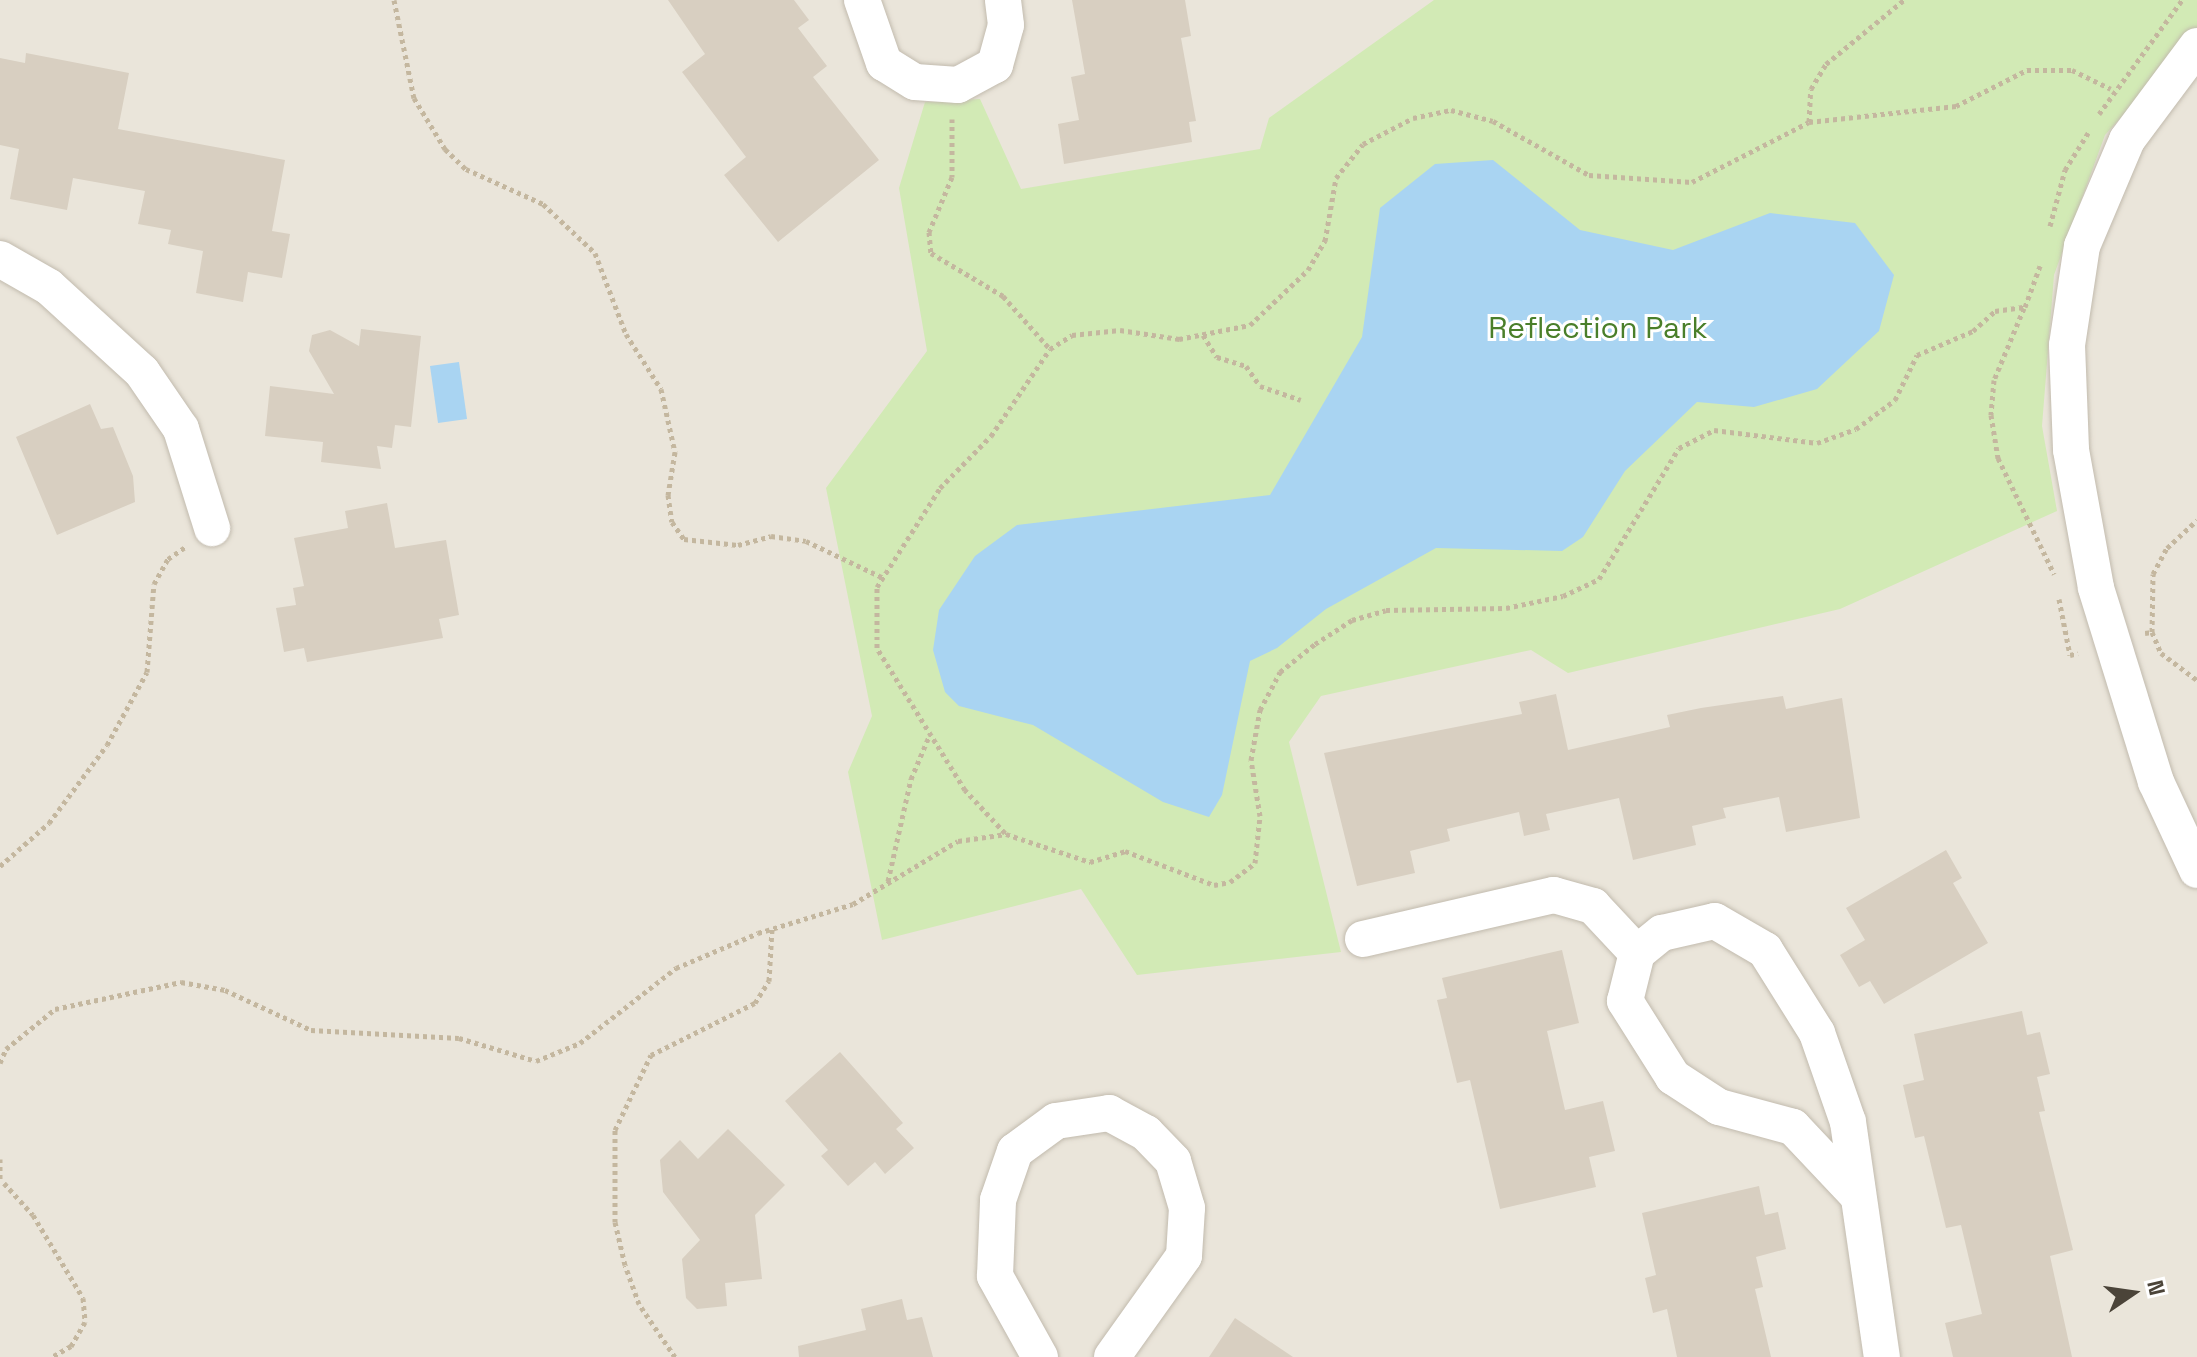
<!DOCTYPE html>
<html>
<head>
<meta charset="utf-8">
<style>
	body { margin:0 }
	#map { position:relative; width:2197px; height:1357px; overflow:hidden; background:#f6f3ec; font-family:"Space Grotesk",sans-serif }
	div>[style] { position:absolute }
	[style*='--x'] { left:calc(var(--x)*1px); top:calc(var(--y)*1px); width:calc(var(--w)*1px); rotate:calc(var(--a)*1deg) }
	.residential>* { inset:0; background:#eae5da }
	.green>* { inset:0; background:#d2eab5 }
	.water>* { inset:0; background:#a9d4f2 }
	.building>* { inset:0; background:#d8cfc1 }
	.path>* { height:5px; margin-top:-2.5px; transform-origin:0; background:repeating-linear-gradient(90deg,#c4b79f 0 4px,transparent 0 8px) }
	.roads { filter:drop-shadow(0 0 2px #c2bbae) drop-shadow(0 0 2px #c2bbae) }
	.minor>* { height:36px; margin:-18px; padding:0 18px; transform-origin:18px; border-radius:18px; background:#fff }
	span { translate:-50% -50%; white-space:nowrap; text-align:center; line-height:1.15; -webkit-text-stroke:6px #fff; paint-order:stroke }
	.park-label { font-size:30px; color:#4a7f2a }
	.north { position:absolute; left:2093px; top:1253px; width:80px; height:80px; -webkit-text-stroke:6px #fff; paint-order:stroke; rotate:77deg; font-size:22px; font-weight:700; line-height:32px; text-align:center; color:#4b4439 }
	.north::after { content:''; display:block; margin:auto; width:28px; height:36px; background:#4b4439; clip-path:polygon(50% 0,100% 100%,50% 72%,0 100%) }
</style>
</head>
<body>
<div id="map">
	<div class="residential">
		<div style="clip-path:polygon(0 0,2197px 0,2197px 1357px,0 1357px)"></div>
	</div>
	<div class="green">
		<div style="clip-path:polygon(1434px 0,2197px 0,2197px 34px,2105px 135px,2054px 275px,2042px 426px,2057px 511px,1840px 609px,1568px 673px,1531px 650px,1321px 696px,1289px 742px,1341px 952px,1137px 975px,1081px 889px,882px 940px,848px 772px,872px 716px,826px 488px,927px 351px,899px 188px,925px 102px,980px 99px,1021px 189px,1260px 149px,1269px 118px)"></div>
	</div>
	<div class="water">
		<div style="clip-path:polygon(1493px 160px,1580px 230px,1673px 250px,1770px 213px,1855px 223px,1894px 275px,1879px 331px,1817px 389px,1754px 407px,1697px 402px,1625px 471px,1583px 537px,1562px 551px,1436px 548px,1326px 609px,1277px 648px,1250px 661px,1222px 795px,1209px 817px,1163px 802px,1033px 725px,959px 706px,945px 692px,933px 650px,939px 610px,975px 556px,1017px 525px,1270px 495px,1362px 337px,1380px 208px,1435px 164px)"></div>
		<div style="clip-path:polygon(459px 362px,467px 419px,438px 423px,430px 366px)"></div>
	</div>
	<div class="building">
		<div style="clip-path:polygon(668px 0,794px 0,809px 20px,798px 28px,827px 66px,813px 77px,879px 160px,778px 242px,724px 175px,746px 157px,682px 72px,705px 54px)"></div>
		<div style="clip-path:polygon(1072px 0,1185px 0,1191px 36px,1181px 38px,1196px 121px,1189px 122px,1192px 142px,1064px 164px,1058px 124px,1079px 120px,1071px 77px,1085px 74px)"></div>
		<div style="clip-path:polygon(26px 53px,129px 73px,118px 129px,285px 160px,272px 231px,290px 234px,282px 278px,248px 272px,243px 302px,196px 293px,203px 251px,168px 244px,171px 230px,138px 224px,145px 191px,73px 178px,67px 210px,10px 199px,19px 149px,0 145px,0 58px,25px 63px)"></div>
		<div style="clip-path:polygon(361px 329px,421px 336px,411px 427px,395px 425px,392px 448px,377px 446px,381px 469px,321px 462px,323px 442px,265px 436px,270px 386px,334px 394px,309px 351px,312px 335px,330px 330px,359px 346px)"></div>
		<div style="clip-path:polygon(90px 404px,101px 429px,113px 427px,133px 476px,135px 502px,57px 535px,16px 437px)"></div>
		<div style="clip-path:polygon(387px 503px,395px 548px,446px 540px,459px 615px,439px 619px,443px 638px,307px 662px,304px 648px,284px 652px,276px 608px,296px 605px,293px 588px,304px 586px,294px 538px,348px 528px,345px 511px)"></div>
		<div style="clip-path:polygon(1556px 694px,1568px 750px,1670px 727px,1667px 715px,1701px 708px,1783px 696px,1786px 709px,1842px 698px,1860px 818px,1786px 832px,1779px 797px,1723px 808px,1726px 818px,1692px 826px,1696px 845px,1633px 860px,1619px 798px,1546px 814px,1550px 830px,1524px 836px,1519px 812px,1447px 829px,1450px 841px,1410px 851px,1415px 873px,1357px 886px,1324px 753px,1522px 714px,1519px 702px)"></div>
		<div style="clip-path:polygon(1946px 850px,1962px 878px,1953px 883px,1988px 943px,1884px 1004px,1870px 981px,1859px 987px,1840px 955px,1865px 940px,1846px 908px)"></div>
		<div style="clip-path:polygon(1562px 950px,1579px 1023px,1547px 1031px,1565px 1110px,1603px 1101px,1615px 1151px,1589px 1157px,1596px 1187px,1500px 1209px,1470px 1080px,1457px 1083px,1437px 1000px,1447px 998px,1442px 978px)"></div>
		<div style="clip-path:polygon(2022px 1011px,2027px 1035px,2040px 1032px,2050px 1074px,2037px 1077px,2045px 1111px,2039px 1112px,2073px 1250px,2050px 1256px,2072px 1357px,1953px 1357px,1945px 1323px,1982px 1314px,1961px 1225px,1946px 1228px,1924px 1136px,1915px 1138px,1903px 1085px,1924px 1080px,1914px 1034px)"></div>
		<div style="clip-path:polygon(840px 1052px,903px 1123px,896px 1129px,914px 1148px,885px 1174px,875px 1162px,848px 1186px,821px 1156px,828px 1150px,785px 1101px)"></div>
		<div style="clip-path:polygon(728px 1129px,785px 1185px,755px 1215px,762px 1279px,725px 1283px,727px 1306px,697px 1309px,686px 1298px,682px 1259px,700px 1240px,663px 1192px,660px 1160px,680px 1140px,698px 1159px)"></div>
		<div style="clip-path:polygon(1759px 1186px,1765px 1215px,1778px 1212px,1786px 1249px,1756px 1257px,1763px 1287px,1755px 1289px,1771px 1357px,1677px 1357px,1667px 1309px,1653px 1313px,1645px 1278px,1656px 1275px,1642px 1213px)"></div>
		<div style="clip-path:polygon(902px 1299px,907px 1320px,922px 1317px,933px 1357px,799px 1357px,798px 1346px,866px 1330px,861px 1309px)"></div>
		<div style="clip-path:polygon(1235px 1318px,1293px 1357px,1209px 1357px)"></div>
	</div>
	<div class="path">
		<div style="--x:394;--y:0;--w:100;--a:78.5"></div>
		<div style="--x:414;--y:98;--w:60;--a:58.7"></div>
		<div style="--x:445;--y:149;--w:29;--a:44"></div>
		<div style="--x:466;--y:169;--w:85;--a:24.4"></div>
		<div style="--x:543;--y:204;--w:71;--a:43.3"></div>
		<div style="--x:595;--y:253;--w:87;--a:69.1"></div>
		<div style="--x:626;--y:334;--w:65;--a:57.5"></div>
		<div style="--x:661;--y:389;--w:65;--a:77.5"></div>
		<div style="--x:675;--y:452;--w:44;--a:99.2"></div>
		<div style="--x:668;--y:495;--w:27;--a:82"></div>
		<div style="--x:672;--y:522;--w:21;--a:55"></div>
		<div style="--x:684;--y:539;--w:54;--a:6.3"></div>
		<div style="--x:738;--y:545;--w:34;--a:-15"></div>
		<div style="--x:771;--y:536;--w:35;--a:8"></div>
		<div style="--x:806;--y:541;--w:86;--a:25.4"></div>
		<div style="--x:2099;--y:114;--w:141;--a:-53.9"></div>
		<div style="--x:952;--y:119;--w:58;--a:90"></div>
		<div style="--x:952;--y:177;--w:60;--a:112.7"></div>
		<div style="--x:929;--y:232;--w:21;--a:85"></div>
		<div style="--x:931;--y:253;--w:84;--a:30.8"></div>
		<div style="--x:1003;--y:296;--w:71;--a:48.4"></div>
		<div style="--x:1809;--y:122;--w:33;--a:-87"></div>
		<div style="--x:1811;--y:89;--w:29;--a:-59"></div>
		<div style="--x:1826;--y:64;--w:101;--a:-39.4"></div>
		<div style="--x:2050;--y:226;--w:58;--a:-75"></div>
		<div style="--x:2065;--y:170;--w:44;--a:-58.1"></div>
		<div style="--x:2024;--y:308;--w:78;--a:112.6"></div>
		<div style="--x:1994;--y:380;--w:35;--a:95"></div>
		<div style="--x:1991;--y:415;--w:44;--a:80.8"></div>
		<div style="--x:1998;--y:458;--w:129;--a:64.2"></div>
		<div style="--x:1203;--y:335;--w:26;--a:58"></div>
		<div style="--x:1217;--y:357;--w:30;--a:17"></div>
		<div style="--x:1246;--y:366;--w:24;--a:55"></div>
		<div style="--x:1260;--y:386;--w:43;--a:18.9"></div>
		<div style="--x:2059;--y:599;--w:57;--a:78.9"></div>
		<div style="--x:2070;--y:655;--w:8;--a:-14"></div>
		<div style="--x:2152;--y:632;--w:23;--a:67"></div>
		<div style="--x:2161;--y:653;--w:45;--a:36.9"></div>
		<div style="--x:2145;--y:633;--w:7;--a:-8"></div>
		<div style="--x:2152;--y:632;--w:58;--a:-89"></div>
		<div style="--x:2153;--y:574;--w:30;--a:-62"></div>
		<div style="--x:2167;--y:548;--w:41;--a:-43"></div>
		<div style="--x:1005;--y:833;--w:59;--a:-132.9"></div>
		<div style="--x:965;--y:790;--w:167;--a:-121.8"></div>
		<div style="--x:877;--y:648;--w:61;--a:-90"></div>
		<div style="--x:877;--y:587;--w:117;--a:-57.5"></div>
		<div style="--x:940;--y:488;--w:73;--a:-45.6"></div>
		<div style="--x:991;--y:436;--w:105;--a:-55.9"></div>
		<div style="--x:1050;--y:349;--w:26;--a:-32"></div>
		<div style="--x:1072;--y:335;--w:48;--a:-5.9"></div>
		<div style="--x:1120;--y:330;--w:60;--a:8.7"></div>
		<div style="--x:1179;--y:339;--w:72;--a:-11.2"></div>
		<div style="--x:1250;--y:325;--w:80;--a:-43.5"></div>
		<div style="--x:1308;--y:270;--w:34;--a:-60"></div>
		<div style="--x:1325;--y:241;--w:64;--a:-80.1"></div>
		<div style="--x:1336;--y:178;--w:43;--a:-51.5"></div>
		<div style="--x:1363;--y:144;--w:56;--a:-27.5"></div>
		<div style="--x:1413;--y:118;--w:39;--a:-12"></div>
		<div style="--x:1451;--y:110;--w:43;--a:14.7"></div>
		<div style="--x:1493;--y:121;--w:110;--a:29.4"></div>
		<div style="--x:1589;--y:175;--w:103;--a:3.9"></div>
		<div style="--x:1692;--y:182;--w:131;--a:-27.1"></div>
		<div style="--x:1809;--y:122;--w:148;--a:-6.2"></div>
		<div style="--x:1956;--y:106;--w:80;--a:-26.9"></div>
		<div style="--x:2027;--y:70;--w:45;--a:0"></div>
		<div style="--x:2072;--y:70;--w:43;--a:26"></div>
		<div style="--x:0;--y:866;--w:65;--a:-41.3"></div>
		<div style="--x:49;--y:823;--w:97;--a:-53.4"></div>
		<div style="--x:107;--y:745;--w:83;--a:-61.3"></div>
		<div style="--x:147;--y:672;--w:88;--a:-85.5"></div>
		<div style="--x:154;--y:584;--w:29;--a:-61"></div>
		<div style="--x:168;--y:559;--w:21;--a:-35"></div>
		<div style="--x:888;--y:881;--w:105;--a:-77.3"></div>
		<div style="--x:911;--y:779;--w:49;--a:-67.1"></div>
		<div style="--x:0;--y:1063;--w:15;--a:-67"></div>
		<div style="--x:6;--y:1049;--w:63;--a:-39.2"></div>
		<div style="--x:55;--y:1009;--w:129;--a:-12.1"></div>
		<div style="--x:181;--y:982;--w:45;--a:10.3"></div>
		<div style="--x:225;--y:990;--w:95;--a:24.9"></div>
		<div style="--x:311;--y:1030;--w:148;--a:3.1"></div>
		<div style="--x:459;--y:1038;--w:80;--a:16.6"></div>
		<div style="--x:536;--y:1061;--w:48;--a:-22.2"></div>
		<div style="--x:580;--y:1043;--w:122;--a:-38"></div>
		<div style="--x:676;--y:968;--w:89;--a:-23.1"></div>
		<div style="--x:758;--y:933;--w:99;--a:-17"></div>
		<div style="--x:853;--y:904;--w:122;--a:-31"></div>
		<div style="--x:958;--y:841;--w:49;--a:-8.3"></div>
		<div style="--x:1006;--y:834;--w:89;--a:18.4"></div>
		<div style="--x:1090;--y:862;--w:37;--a:-17"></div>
		<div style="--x:1125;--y:851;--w:95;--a:20.9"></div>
		<div style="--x:1214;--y:885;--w:16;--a:-11"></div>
		<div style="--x:1230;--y:882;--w:31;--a:-37"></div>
		<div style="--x:1255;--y:863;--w:47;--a:-83.9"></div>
		<div style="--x:1260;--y:816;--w:57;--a:-99.1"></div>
		<div style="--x:1251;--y:760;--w:51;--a:-79.8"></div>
		<div style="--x:1260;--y:710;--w:43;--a:-62.2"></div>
		<div style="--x:1280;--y:672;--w:45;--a:-38.7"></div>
		<div style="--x:1315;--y:644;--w:44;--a:-33"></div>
		<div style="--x:1352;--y:620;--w:35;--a:-16"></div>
		<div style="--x:1386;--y:610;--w:120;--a:-1"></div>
		<div style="--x:1506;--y:608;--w:58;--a:-11.9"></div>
		<div style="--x:1563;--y:596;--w:40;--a:-25"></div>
		<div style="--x:1599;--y:579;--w:153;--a:-58.6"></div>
		<div style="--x:1679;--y:448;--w:39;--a:-27"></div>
		<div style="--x:1714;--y:430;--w:104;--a:7.2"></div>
		<div style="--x:1817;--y:443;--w:41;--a:-19.7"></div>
		<div style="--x:1856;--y:429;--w:49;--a:-36.6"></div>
		<div style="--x:1895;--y:400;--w:50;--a:-63.9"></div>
		<div style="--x:1917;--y:355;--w:61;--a:-23.2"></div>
		<div style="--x:1973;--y:331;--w:30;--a:-42"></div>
		<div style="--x:1995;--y:311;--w:30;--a:-8"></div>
		<div style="--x:2025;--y:307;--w:44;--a:-69.9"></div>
		<div style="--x:0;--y:1159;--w:23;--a:90"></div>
		<div style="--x:4;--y:1183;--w:43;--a:47.8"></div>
		<div style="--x:33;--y:1215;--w:97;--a:58.9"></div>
		<div style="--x:83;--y:1298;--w:24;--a:85"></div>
		<div style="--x:85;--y:1322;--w:28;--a:120"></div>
		<div style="--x:71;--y:1346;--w:22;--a:150"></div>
		<div style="--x:675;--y:1357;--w:64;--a:-124.2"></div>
		<div style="--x:639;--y:1304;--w:41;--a:-109.7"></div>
		<div style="--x:625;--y:1265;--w:44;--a:-103.1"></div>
		<div style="--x:615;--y:1222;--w:92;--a:-90"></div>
		<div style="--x:615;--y:1130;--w:83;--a:-64.4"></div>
		<div style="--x:651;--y:1055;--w:116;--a:-26.6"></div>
		<div style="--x:755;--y:1003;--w:26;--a:-58"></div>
		<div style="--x:769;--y:981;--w:52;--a:-86.7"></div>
	</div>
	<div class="roads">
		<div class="minor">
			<div style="--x:862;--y:0;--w:67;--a:70.8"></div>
			<div style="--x:884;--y:63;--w:36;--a:32"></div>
			<div style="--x:915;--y:82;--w:43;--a:4"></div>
			<div style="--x:958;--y:85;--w:42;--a:-28.4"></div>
			<div style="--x:995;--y:65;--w:41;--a:-74.6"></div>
			<div style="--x:1006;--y:25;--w:25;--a:-97"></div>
			<div style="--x:2197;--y:46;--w:117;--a:126.7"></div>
			<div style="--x:2127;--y:140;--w:115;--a:113"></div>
			<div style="--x:2082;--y:246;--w:100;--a:98.6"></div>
			<div style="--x:2067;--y:345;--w:105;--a:87.8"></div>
			<div style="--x:2071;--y:450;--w:140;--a:79.7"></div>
			<div style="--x:2096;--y:588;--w:203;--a:72.8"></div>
			<div style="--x:2156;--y:782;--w:97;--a:65"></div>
			<div style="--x:0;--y:259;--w:56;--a:29.7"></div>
			<div style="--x:49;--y:287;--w:126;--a:42.4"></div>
			<div style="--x:142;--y:372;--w:69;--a:55.6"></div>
			<div style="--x:181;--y:429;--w:104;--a:72.6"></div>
			<div style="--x:1363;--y:939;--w:196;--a:-13"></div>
			<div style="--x:1554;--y:895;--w:41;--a:15.8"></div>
			<div style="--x:1593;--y:906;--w:64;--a:46.9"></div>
			<div style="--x:1858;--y:1196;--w:95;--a:-133.3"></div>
			<div style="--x:1793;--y:1127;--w:77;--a:-164.9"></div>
			<div style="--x:1719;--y:1107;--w:55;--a:-146.9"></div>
			<div style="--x:1673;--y:1077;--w:90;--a:-122.3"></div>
			<div style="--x:1625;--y:1001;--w:49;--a:-76"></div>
			<div style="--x:1637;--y:953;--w:32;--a:-39"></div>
			<div style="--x:1662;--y:933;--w:54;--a:-12.8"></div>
			<div style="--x:1715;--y:921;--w:58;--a:30.1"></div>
			<div style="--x:1765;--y:950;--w:98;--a:57.9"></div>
			<div style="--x:1817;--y:1033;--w:94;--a:70.8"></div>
			<div style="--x:1848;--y:1122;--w:237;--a:81.8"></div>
			<div style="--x:1040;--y:1357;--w:93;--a:-119.1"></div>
			<div style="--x:995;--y:1276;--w:76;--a:-87.7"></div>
			<div style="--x:998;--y:1200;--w:52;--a:-70.9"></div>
			<div style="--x:1015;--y:1151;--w:51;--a:-36.2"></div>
			<div style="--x:1056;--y:1121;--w:54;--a:-8.6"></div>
			<div style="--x:1109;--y:1113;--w:42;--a:28.4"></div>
			<div style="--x:1146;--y:1133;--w:39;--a:46"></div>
			<div style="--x:1173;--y:1161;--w:49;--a:73.4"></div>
			<div style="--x:1187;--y:1208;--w:48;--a:93.6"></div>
			<div style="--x:1184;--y:1256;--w:124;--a:125.5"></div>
		</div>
	</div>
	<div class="park-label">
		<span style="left:1598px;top:328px">Reflection Park</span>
	</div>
	<div class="north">N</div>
</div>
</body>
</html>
